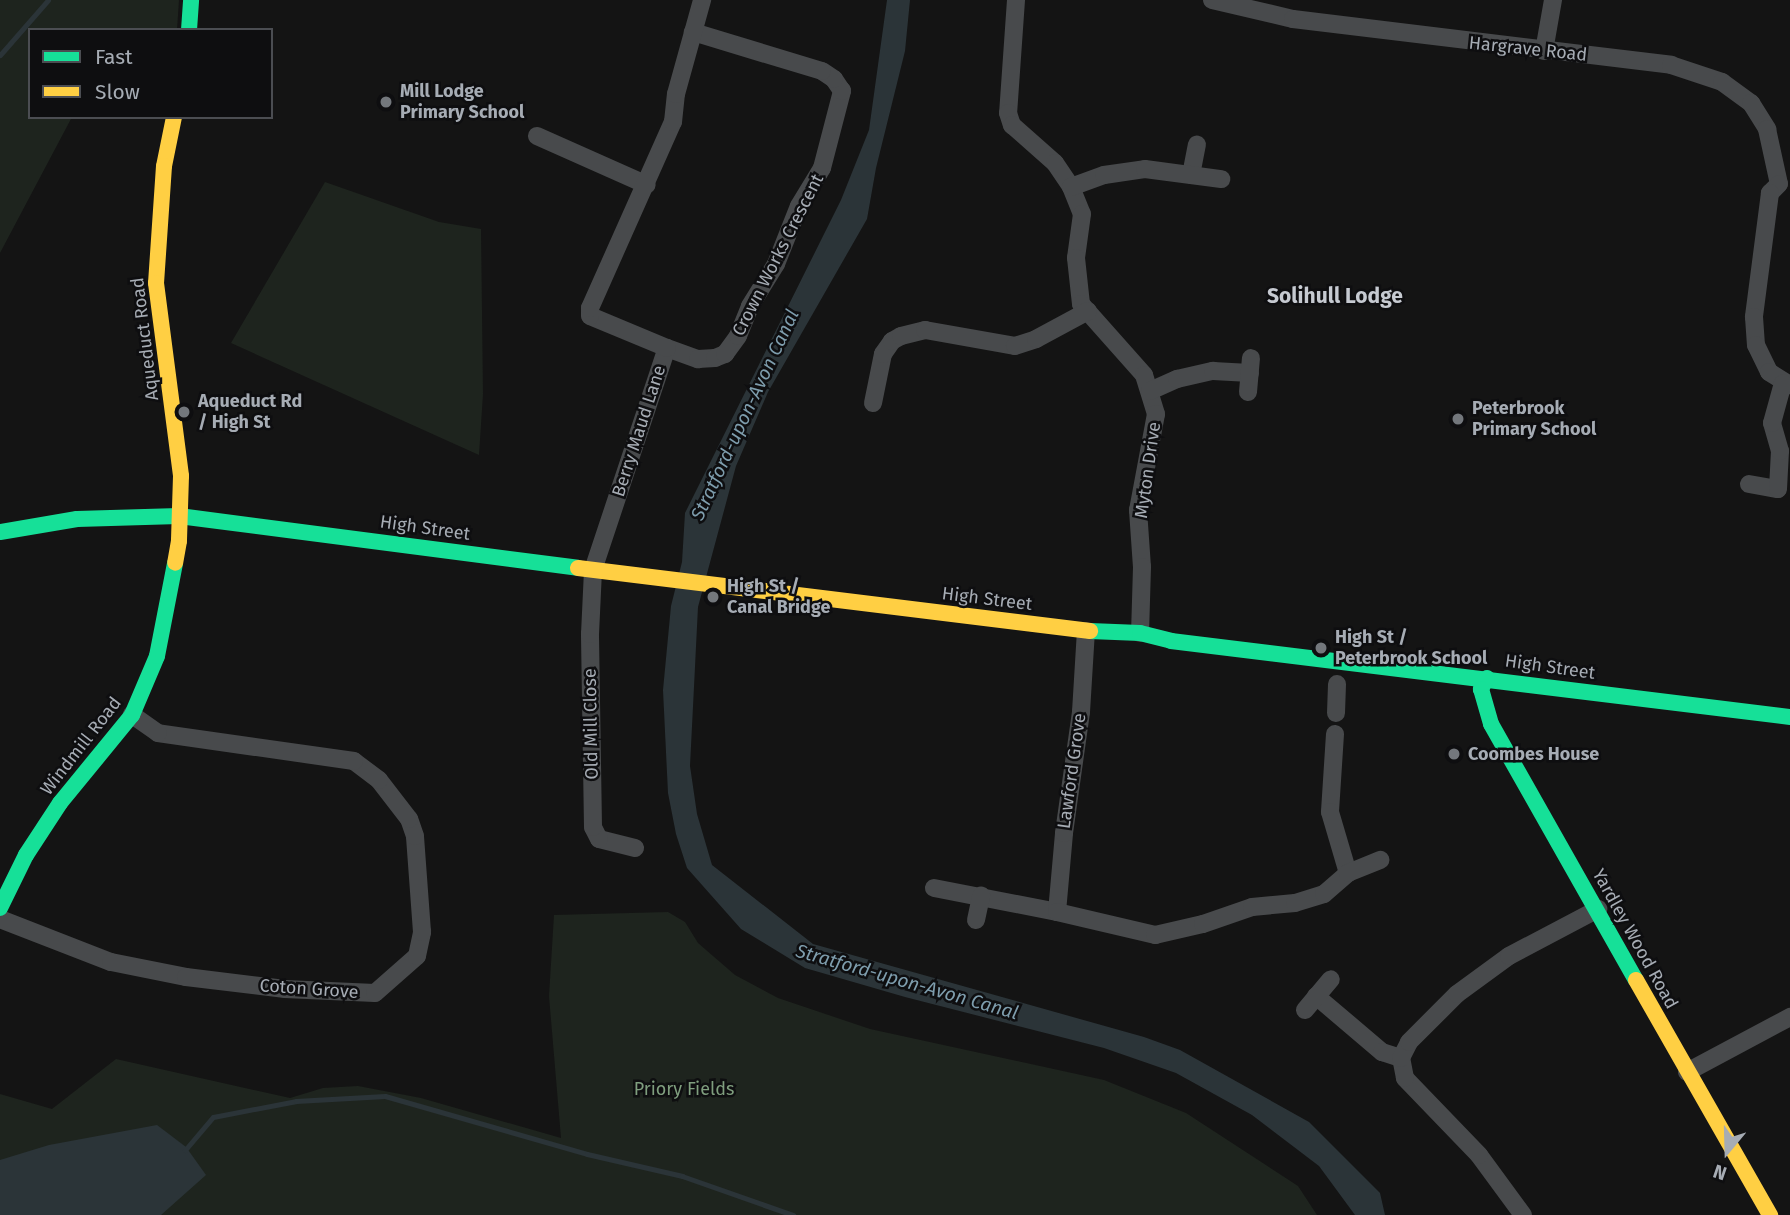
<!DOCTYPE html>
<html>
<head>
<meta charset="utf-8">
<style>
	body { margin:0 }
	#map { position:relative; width:1790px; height:1215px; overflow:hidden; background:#141414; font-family:"Fira Sans",sans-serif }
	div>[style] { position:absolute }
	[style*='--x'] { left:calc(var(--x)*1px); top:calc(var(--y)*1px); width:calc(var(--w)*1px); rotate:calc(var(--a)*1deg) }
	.green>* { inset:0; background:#1e241e }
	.water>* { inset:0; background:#2b3438 }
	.stream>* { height:5px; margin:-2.5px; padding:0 2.5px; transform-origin:2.5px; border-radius:2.5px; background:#2b3438 }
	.street>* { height:18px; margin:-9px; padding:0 9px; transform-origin:9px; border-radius:9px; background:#484a4c }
	.fast>* { height:16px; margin:-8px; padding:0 8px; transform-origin:8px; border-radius:8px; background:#16e098 }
	.slow>* { height:16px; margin:-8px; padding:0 8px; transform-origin:8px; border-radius:8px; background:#ffcf43 }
	.dots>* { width:19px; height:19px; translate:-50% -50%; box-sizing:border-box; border:4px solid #0e0e10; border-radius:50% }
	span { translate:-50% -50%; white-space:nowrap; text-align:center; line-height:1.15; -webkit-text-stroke:5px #0e0e10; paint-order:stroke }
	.street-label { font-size:18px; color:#a6acb4 }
	.poi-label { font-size:18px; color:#a6acb4; font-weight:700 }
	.left { translate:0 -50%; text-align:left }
	.park-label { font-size:18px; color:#7f9e7e }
	.water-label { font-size:19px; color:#7e9dad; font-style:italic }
	.quarter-label { font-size:21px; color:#c6cad1; font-weight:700 }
	.legend { position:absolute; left:28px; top:28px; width:245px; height:91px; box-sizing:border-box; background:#0e0e10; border:2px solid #4b4d52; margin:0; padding:9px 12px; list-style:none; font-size:21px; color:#a6acb4 }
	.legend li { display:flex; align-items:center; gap:14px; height:35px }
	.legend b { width:35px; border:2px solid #4b4d52 }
	.north { position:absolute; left:1692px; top:1117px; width:70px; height:70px; -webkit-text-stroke:5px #0e0e10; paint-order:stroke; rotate:199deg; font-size:19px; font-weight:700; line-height:28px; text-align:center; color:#a6acb4 }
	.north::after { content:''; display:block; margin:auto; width:24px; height:32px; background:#a6acb4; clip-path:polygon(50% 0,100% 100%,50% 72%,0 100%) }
</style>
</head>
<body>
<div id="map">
	<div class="green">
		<div style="clip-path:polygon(0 0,179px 0,177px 30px,30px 30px,30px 117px,72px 117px,0 253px)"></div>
		<div style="clip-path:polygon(325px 182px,439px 222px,481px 229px,483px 394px,479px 455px,231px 343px)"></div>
		<div style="clip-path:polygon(668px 912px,685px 922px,698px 943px,735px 975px,778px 998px,870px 1029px,1104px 1080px,1186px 1113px,1298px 1186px,1317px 1215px,0 1215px,0 1094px,52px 1109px,116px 1059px,290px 1098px,323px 1088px,358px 1086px,421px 1098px,561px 1138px,549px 996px,554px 915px)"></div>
	</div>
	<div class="water">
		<div style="clip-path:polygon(887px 0,910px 0,905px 51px,876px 168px,867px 219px,768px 392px,736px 466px,698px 607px,690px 766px,697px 814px,712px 865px,813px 944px,1144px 1037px,1180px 1050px,1309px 1122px,1380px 1193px,1385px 1215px,1355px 1215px,1319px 1166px,1252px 1115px,1176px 1073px,1104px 1048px,905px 997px,805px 968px,741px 929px,687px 868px,676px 834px,668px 793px,663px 690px,671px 606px,682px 562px,685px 513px,841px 200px,869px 130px)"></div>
		<div style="clip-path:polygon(157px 1125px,186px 1147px,206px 1175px,161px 1215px,0 1215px,0 1160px,49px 1145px)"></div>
	</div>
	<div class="stream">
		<div style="--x:0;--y:55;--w:73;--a:-48.9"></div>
		<div style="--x:185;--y:1150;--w:43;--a:-49.7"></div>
		<div style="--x:213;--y:1117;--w:85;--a:-10.9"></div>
		<div style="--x:296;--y:1101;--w:89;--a:-3.2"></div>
		<div style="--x:385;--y:1096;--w:210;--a:16"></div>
		<div style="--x:587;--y:1154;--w:98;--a:13"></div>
		<div style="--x:682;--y:1176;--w:118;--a:19.4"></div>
	</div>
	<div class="street">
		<div style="--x:1016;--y:0;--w:113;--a:94"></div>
		<div style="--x:1008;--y:113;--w:13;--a:72"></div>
		<div style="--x:1012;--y:125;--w:57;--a:41.5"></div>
		<div style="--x:1055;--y:163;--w:29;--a:56"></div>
		<div style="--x:1071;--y:187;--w:29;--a:68"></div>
		<div style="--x:1082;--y:214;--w:44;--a:97.8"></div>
		<div style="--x:1076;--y:258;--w:46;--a:83.8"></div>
		<div style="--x:1081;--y:304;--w:95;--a:48.4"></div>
		<div style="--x:1144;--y:375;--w:41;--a:72.9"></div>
		<div style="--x:1156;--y:414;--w:98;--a:100.6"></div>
		<div style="--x:1138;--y:510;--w:57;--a:86"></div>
		<div style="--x:1142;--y:567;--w:66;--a:91.7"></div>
		<div style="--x:1212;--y:0;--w:83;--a:13.2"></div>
		<div style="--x:1293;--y:19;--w:381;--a:6.9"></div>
		<div style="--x:1671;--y:65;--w:54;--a:18.4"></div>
		<div style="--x:1722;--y:82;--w:36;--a:36"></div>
		<div style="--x:1751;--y:103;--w:31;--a:58"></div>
		<div style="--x:1767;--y:129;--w:56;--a:77.7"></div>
		<div style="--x:1779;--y:184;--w:13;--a:135"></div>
		<div style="--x:1770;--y:193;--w:125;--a:97.4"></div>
		<div style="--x:1754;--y:317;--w:28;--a:86"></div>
		<div style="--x:1756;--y:345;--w:30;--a:64"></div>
		<div style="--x:1769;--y:372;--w:25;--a:32"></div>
		<div style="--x:1544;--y:51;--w:52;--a:-80"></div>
		<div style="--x:537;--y:136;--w:120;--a:24"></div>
		<div style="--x:1191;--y:175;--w:31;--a:-79"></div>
		<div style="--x:1071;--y:187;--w:35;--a:-20"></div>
		<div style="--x:1104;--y:175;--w:41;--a:-8.3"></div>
		<div style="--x:1145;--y:169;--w:77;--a:7.5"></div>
		<div style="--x:667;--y:348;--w:33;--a:20"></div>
		<div style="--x:698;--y:359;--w:17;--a:-3"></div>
		<div style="--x:715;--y:358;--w:11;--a:-22"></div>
		<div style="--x:725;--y:354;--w:22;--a:-54"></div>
		<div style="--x:738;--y:336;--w:32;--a:-68"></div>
		<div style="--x:750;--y:306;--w:49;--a:-58.2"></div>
		<div style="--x:776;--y:264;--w:62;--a:-68.4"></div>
		<div style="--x:799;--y:206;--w:44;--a:-58.8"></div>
		<div style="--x:822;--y:168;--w:80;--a:-75.4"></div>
		<div style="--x:842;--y:91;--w:14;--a:-124"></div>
		<div style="--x:834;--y:79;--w:14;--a:-146"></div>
		<div style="--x:822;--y:71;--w:135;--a:-163.2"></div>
		<div style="--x:1150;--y:391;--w:30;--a:-24"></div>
		<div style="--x:1177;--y:379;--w:37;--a:-13"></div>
		<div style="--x:1213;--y:371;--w:37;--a:3"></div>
		<div style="--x:1248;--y:392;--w:34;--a:-85"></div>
		<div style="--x:873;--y:403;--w:50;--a:-78.5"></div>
		<div style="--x:883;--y:354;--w:16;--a:-55"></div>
		<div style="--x:892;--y:341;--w:10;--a:-29"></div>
		<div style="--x:901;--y:336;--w:25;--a:-14"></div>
		<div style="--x:925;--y:330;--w:91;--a:10.1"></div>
		<div style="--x:1015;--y:346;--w:22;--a:-18"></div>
		<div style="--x:1036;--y:339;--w:59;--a:-28.3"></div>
		<div style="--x:1749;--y:484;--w:29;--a:10"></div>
		<div style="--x:1778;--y:489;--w:38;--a:-87"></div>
		<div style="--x:1780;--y:451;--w:29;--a:-106"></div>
		<div style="--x:1772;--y:423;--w:41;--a:-74.6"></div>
		<div style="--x:1336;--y:713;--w:29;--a:-88"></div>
		<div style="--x:1335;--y:734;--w:78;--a:93.7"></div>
		<div style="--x:1330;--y:812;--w:64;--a:73.6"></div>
		<div style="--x:635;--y:848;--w:37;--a:-166"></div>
		<div style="--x:599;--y:839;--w:13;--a:-117"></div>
		<div style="--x:593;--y:827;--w:193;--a:-90.9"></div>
		<div style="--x:590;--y:634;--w:64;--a:-87.3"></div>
		<div style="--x:593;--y:570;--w:234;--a:-71.6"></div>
		<div style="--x:667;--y:348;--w:83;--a:-157.4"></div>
		<div style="--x:590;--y:316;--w:8;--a:-90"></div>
		<div style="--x:590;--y:308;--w:204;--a:-66"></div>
		<div style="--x:673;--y:122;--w:28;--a:-84"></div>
		<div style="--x:676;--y:94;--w:98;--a:-74.5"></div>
		<div style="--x:934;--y:888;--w:125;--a:11"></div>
		<div style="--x:1057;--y:912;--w:79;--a:-84.9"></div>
		<div style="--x:1064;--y:833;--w:122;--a:-82"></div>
		<div style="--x:1081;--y:712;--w:81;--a:-86.5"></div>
		<div style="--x:1057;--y:912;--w:101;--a:13.2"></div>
		<div style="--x:1155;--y:935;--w:49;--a:-12.9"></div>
		<div style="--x:1203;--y:924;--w:52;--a:-19.1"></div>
		<div style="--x:1252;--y:907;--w:43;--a:-5.3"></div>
		<div style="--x:1295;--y:903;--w:30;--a:-17"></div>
		<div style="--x:1324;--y:894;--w:32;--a:-41"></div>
		<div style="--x:1348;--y:873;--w:35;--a:-22"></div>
		<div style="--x:0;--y:919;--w:119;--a:21.2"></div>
		<div style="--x:111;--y:962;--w:76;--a:11.3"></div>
		<div style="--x:186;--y:977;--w:100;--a:6.9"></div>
		<div style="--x:285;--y:989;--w:90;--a:2.5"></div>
		<div style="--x:375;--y:993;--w:56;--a:-41.4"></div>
		<div style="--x:417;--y:956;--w:25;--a:-78"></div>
		<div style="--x:422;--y:932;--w:96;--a:-94.2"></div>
		<div style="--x:415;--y:836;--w:18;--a:-109"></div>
		<div style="--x:409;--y:819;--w:49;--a:-127.6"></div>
		<div style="--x:379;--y:780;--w:31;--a:-143"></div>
		<div style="--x:354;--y:761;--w:198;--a:-171.9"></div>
		<div style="--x:158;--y:733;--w:32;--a:-145"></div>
		<div style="--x:976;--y:920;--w:25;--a:-78"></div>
		<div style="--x:1316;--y:996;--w:87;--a:40.3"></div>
		<div style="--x:1382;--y:1052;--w:20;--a:18"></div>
		<div style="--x:1305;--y:1010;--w:40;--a:-50"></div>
		<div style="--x:1687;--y:1072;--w:117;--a:-28.1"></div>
		<div style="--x:1523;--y:1215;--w:74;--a:-126.3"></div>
		<div style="--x:1479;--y:1155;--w:107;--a:-133.9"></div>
		<div style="--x:1405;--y:1078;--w:20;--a:-101"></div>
		<div style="--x:1401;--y:1058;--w:18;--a:-63"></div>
		<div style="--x:1409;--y:1042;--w:68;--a:-45"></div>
		<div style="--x:1457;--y:994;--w:64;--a:-36.2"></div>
		<div style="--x:1509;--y:956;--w:101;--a:-27.8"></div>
	</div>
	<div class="fast">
		<div style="--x:189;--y:30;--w:30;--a:-86"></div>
		<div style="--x:0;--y:532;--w:78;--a:-9.6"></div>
		<div style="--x:77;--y:519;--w:102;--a:-1.7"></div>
		<div style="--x:179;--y:516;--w:402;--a:7.4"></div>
		<div style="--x:1090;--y:631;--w:50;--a:2.3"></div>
		<div style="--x:1140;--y:633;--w:32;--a:14"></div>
		<div style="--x:1171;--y:641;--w:624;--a:7"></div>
		<div style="--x:1487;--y:678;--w:13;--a:119"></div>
		<div style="--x:1481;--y:689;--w:36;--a:74"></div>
		<div style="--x:1491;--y:724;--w:294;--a:60.5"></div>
		<div style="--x:0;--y:908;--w:59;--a:-63.9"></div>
		<div style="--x:26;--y:855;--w:62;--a:-56.8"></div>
		<div style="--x:60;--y:803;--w:114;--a:-50.7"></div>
		<div style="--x:132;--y:715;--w:64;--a:-67"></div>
		<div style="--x:157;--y:656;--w:95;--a:-79"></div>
	</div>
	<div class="slow">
		<div style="--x:174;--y:117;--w:50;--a:101.5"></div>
		<div style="--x:164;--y:166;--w:117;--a:93.9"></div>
		<div style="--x:156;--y:283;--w:195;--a:82.6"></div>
		<div style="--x:181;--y:476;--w:65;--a:91.8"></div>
		<div style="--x:179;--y:541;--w:22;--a:100"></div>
		<div style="--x:578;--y:568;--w:516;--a:7.01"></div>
		<div style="--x:1636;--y:980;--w:271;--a:60.3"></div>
	</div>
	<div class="dots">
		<div style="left:386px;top:102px;background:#73777c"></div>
		<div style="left:184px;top:412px;background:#73777c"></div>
		<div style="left:1458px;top:419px;background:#73777c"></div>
		<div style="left:713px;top:597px;background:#73777c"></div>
		<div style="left:1321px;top:648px;background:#73777c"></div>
		<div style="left:1454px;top:754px;background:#73777c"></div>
	</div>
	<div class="street-label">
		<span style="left:1528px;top:49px;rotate:6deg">Hargrave Road</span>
		<span style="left:778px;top:255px;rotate:-63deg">Crown Works Crescent</span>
		<span style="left:145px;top:339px;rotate:-97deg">Aqueduct Road</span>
		<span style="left:639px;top:431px;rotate:-72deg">Berry Maud Lane</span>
		<span style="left:1148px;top:470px;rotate:-82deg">Myton Drive</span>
		<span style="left:425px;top:528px;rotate:8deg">High Street</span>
		<span style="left:987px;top:599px;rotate:7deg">High Street</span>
		<span style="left:1550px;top:667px;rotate:8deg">High Street</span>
		<span style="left:591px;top:724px;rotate:-91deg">Old Mill Close</span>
		<span style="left:81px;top:746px;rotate:-52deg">Windmill Road</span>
		<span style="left:1072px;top:771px;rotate:-82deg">Lawford Grove</span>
		<span style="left:1635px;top:939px;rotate:61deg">Yardley Wood Road</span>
		<span style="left:309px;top:989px;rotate:4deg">Coton Grove</span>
	</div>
	<div class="poi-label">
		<span class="left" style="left:400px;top:102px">Mill Lodge<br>Primary School</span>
		<span class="left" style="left:198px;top:412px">Aqueduct Rd<br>/ High St</span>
		<span class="left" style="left:1472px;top:419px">Peterbrook<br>Primary School</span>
		<span class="left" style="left:727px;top:597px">High St /<br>Canal Bridge</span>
		<span class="left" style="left:1335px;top:648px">High St /<br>Peterbrook School</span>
		<span class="left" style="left:1468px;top:754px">Coombes House</span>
	</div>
	<div class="park-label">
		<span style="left:684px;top:1089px">Priory Fields</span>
	</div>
	<div class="water-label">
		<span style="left:745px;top:415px;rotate:-65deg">Stratford-upon-Avon Canal</span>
		<span style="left:907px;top:982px;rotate:16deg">Stratford-upon-Avon Canal</span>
	</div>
	<div class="quarter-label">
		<span style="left:1335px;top:296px">Solihull Lodge</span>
	</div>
	<ul class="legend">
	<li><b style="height:9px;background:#16e098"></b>Fast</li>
	<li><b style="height:9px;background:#ffcf43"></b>Slow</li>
	</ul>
	<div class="north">N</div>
</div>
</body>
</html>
